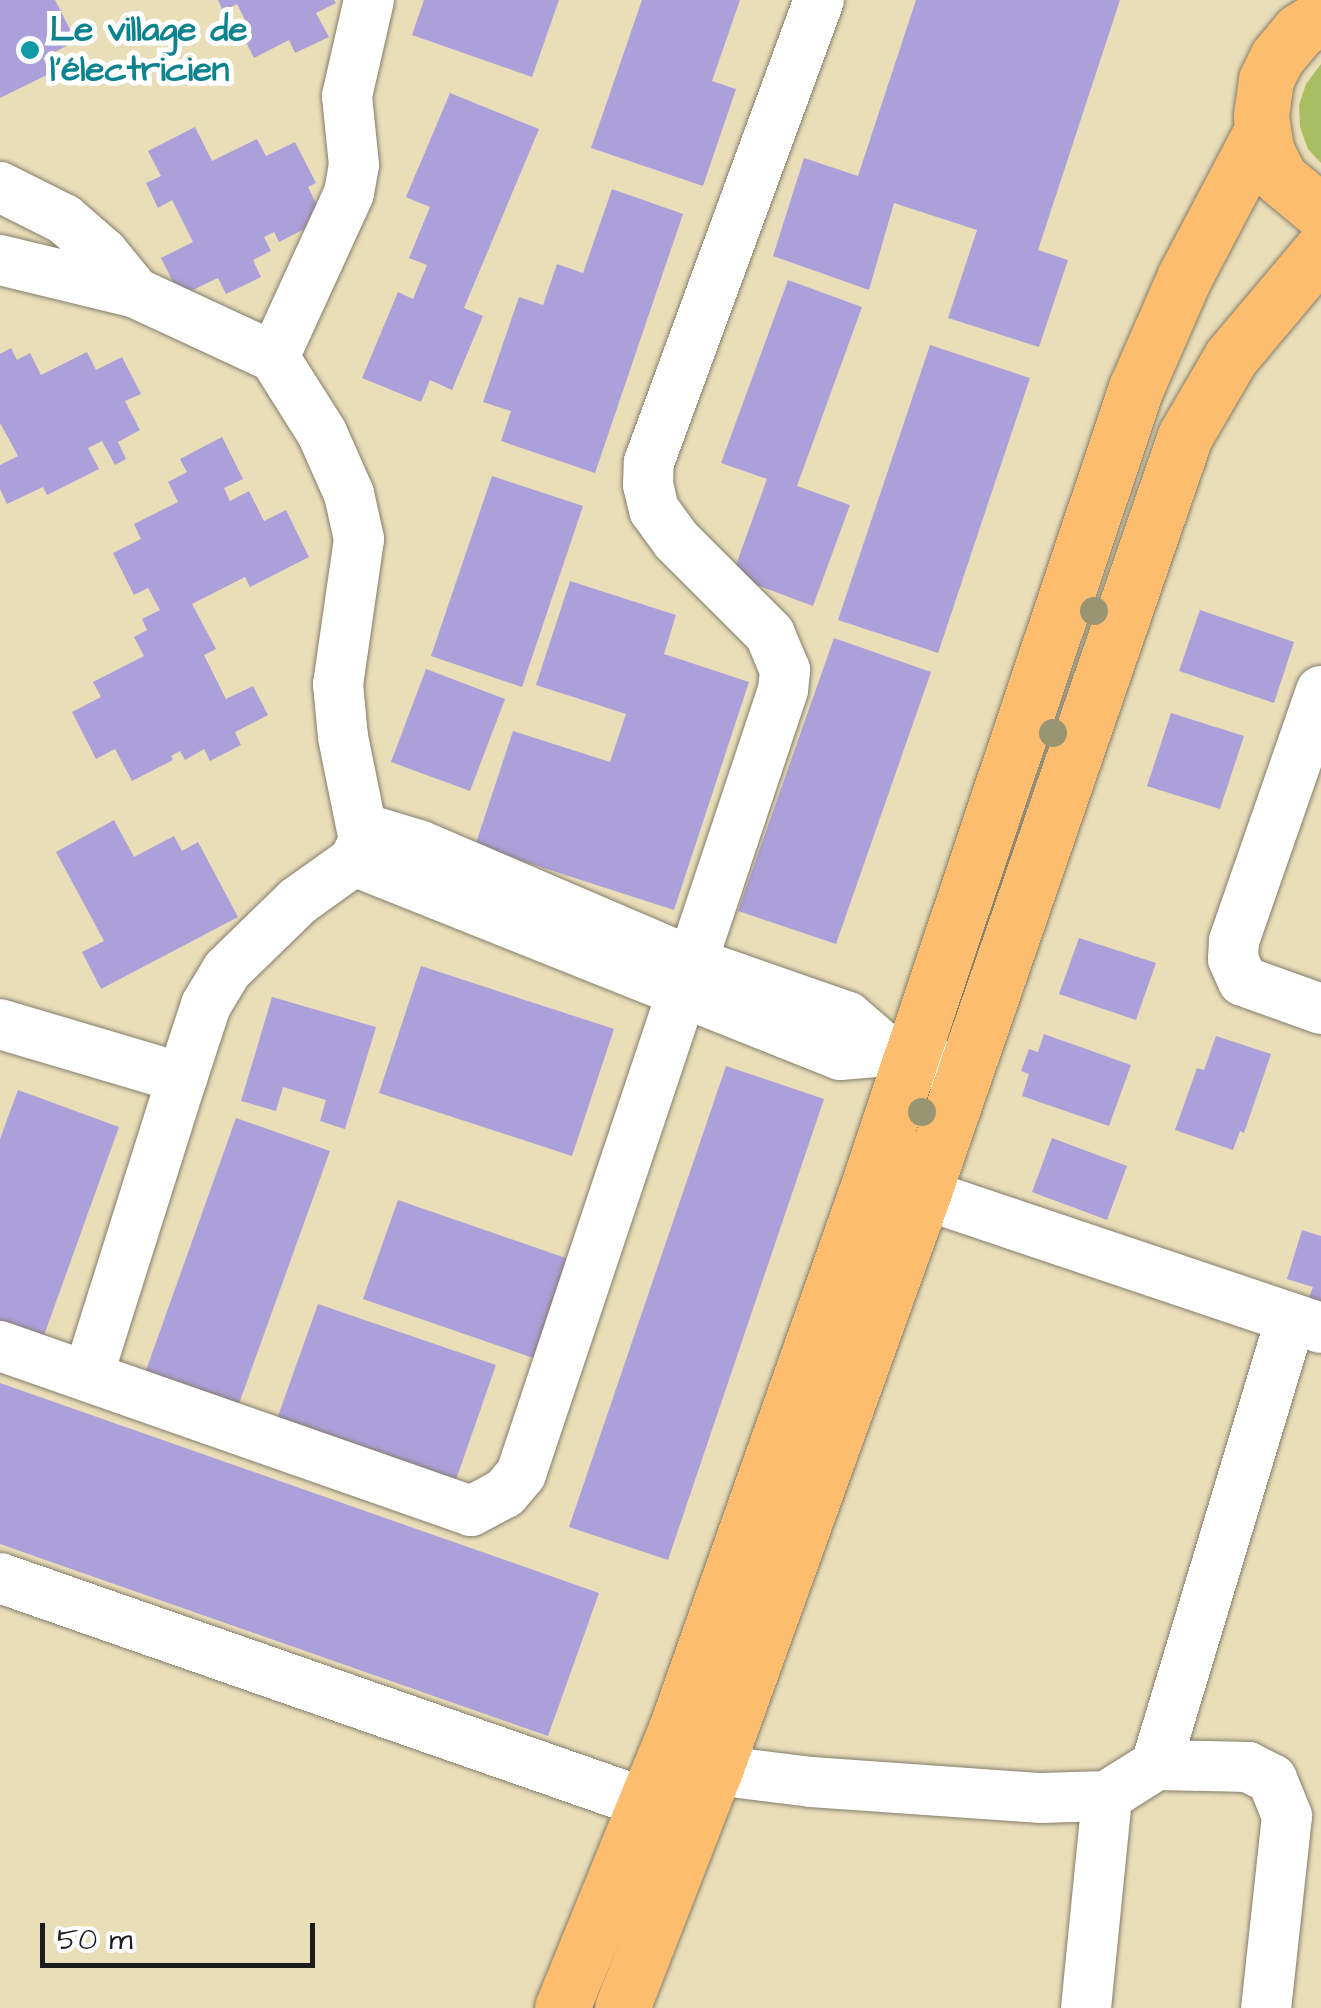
<!DOCTYPE html>
<html>
<head>
<meta charset="utf-8">
<style>
	body { margin:0 }
	#map { position:relative; width:1321px; height:2008px; overflow:hidden; background:#eadeb9; font-family:"Architects Daughter",sans-serif }
	div>[style] { position:absolute }
	[style*='--x'] { left:calc(var(--x)*1px); top:calc(var(--y)*1px); width:calc(var(--w)*1px); rotate:calc(var(--a)*1deg) }
	.green>* { inset:0; background:#a9bd61 }
	.building>* { inset:0; background:#aca0da }
	.roads { filter:drop-shadow(0 0 2px #837d6a) drop-shadow(0 0 2px #837d6a) }
	.minor>* { height:50px; margin:-25px; padding:0 25px; transform-origin:25px; border-radius:25px; background:#fff }
	.major>* { height:55px; margin:-27.5px; padding:0 27.5px; transform-origin:27.5px; border-radius:27.5px; background:#fcbd6f }
	.trees>* { width:28px; height:28px; margin:-14px; border-radius:50%; background:#989672 }
	.dots>* { width:28px; height:28px; translate:-50% -50%; box-sizing:border-box; border:5px solid #fff; border-radius:50% }
	span { translate:-50% -50%; white-space:nowrap; text-align:center; line-height:1.15; -webkit-text-stroke:10px #fff; paint-order:stroke }
	.culture-label { font-size:35px; color:#0d838f; font-weight:700 }
	.left { translate:0 -50%; text-align:left }
	.scale { position:absolute; left:40px; top:1923px; width:275px; height:45px; box-sizing:border-box; border:5px solid #1c1c1c; border-top:0; padding-left:12px; font-size:30px; line-height:35px; white-space:nowrap; color:#1c1c1c; -webkit-text-stroke:8px #fff; paint-order:stroke }
</style>
</head>
<body>
<div id="map">
	<div class="green">
		<div style="clip-path:polygon(1321px 64px,1321px 163px,1308px 149px,1300px 127px,1299px 105px,1306px 84px)"></div>
	</div>
	<div class="building">
		<div style="clip-path:polygon(0 0,55px 0,76px 41px,43px 58px,51px 73px,0 98px)"></div>
		<div style="clip-path:polygon(218px 0,334px 0,336px 3px,316px 13px,329px 37px,295px 53px,289px 40px,254px 58px,237px 24px,245px 20px,237px 4px,223px 11px)"></div>
		<div style="clip-path:polygon(424px 0,559px 0,532px 77px,412px 35px)"></div>
		<div style="clip-path:polygon(642px 0,740px 0,712px 81px,736px 89px,703px 186px,591px 148px)"></div>
		<div style="clip-path:polygon(916px 0,1120px 0,1038px 250px,1068px 260px,1039px 347px,948px 318px,977px 230px,894px 203px,869px 290px,773px 256px,804px 158px,858px 176px)"></div>
		<div style="clip-path:polygon(450px 93px,539px 129px,464px 308px,483px 316px,452px 390px,430px 380px,421px 402px,362px 378px,398px 292px,413px 299px,427px 265px,409px 258px,430px 207px,406px 197px)"></div>
		<div style="clip-path:polygon(195px 127px,212px 161px,257px 139px,266px 156px,295px 142px,316px 183px,308px 187px,324px 219px,279px 242px,274px 232px,264px 237px,271px 251px,253px 260px,261px 277px,226px 294px,218px 278px,180px 296px,161px 258px,193px 242px,172px 200px,158px 208px,146px 183px,161px 176px,148px 151px)"></div>
		<div style="clip-path:polygon(612px 189px,683px 214px,595px 473px,501px 441px,511px 411px,483px 402px,519px 297px,543px 305px,557px 264px,583px 273px)"></div>
		<div style="clip-path:polygon(788px 280px,862px 307px,797px 486px,850px 505px,813px 606px,732px 576px,767px 479px,721px 463px)"></div>
		<div style="clip-path:polygon(930px 345px,1030px 378px,938px 653px,838px 620px)"></div>
		<div style="clip-path:polygon(11px 348px,17px 360px,30px 353px,41px 375px,87px 352px,96px 370px,122px 357px,141px 394px,125px 401px,140px 430px,118px 442px,126px 459px,115px 465px,102px 441px,88px 448px,99px 469px,47px 495px,43px 487px,7px 504px,0 489px,0 465px,18px 456px,0 423px,0 354px)"></div>
		<div style="clip-path:polygon(222px 437px,243px 479px,224px 488px,230px 501px,249px 491px,264px 521px,286px 510px,309px 557px,250px 587px,245px 577px,192px 604px,216px 649px,204px 655px,226px 699px,253px 686px,268px 715px,235px 732px,241px 745px,210px 761px,204px 749px,185px 760px,180px 751px,171px 756px,173px 760px,132px 781px,115px 749px,96px 759px,72px 712px,101px 697px,93px 682px,144px 656px,134px 637px,147px 630px,142px 619px,160px 610px,148px 588px,134px 595px,113px 553px,141px 539px,134px 524px,178px 502px,168px 482px,187px 472px,180px 459px)"></div>
		<div style="clip-path:polygon(492px 476px,583px 506px,522px 687px,431px 656px)"></div>
		<div style="clip-path:polygon(570px 581px,676px 615px,664px 654px,749px 682px,674px 910px,475px 846px,513px 731px,610px 762px,626px 714px,536px 685px)"></div>
		<div style="clip-path:polygon(1200px 610px,1294px 642px,1274px 703px,1179px 671px)"></div>
		<div style="clip-path:polygon(834px 638px,931px 672px,836px 944px,738px 911px)"></div>
		<div style="clip-path:polygon(426px 669px,505px 699px,470px 791px,391px 762px)"></div>
		<div style="clip-path:polygon(1171px 713px,1244px 736px,1220px 809px,1147px 786px)"></div>
		<div style="clip-path:polygon(114px 820px,134px 857px,174px 836px,182px 851px,198px 842px,238px 917px,101px 989px,82px 952px,104px 941px,56px 852px)"></div>
		<div style="clip-path:polygon(1079px 938px,1156px 963px,1136px 1020px,1059px 994px)"></div>
		<div style="clip-path:polygon(421px 966px,614px 1029px,572px 1156px,379px 1093px)"></div>
		<div style="clip-path:polygon(272px 997px,376px 1027px,345px 1129px,320px 1121px,326px 1100px,283px 1087px,276px 1111px,241px 1101px)"></div>
		<div style="clip-path:polygon(1044px 1034px,1131px 1065px,1109px 1126px,1022px 1096px,1029px 1074px,1021px 1071px,1029px 1049px,1038px 1052px)"></div>
		<div style="clip-path:polygon(1216px 1036px,1271px 1054px,1244px 1133px,1240px 1131px,1233px 1150px,1175px 1130px,1197px 1068px,1204px 1070px)"></div>
		<div style="clip-path:polygon(726px 1066px,824px 1099px,668px 1560px,569px 1527px)"></div>
		<div style="clip-path:polygon(18px 1090px,119px 1127px,38px 1352px,0 1338px,0 1139px)"></div>
		<div style="clip-path:polygon(236px 1118px,330px 1151px,232px 1423px,139px 1390px)"></div>
		<div style="clip-path:polygon(1052px 1138px,1127px 1166px,1107px 1220px,1032px 1192px)"></div>
		<div style="clip-path:polygon(398px 1200px,583px 1264px,548px 1363px,363px 1299px)"></div>
		<div style="clip-path:polygon(1302px 1230px,1321px 1236px,1321px 1302px,1309px 1298px,1313px 1287px,1287px 1279px)"></div>
		<div style="clip-path:polygon(318px 1304px,496px 1365px,451px 1494px,272px 1433px)"></div>
		<div style="clip-path:polygon(0 1383px,599px 1593px,548px 1736px,0 1544px)"></div>
	</div>
	<div class="roads">
		<div class="minor">
			<div style="--x:0;--y:187;--w:72;--a:26.6"></div>
			<div style="--x:64;--y:219;--w:52;--a:41.1"></div>
			<div style="--x:103;--y:253;--w:52;--a:50.5"></div>
			<div style="--x:0;--y:260;--w:140;--a:13.6"></div>
			<div style="--x:136;--y:293;--w:152;--a:24.9"></div>
			<div style="--x:274;--y:357;--w:90;--a:57.7"></div>
			<div style="--x:322;--y:433;--w:67;--a:66.1"></div>
			<div style="--x:349;--y:494;--w:46;--a:77.5"></div>
			<div style="--x:359;--y:539;--w:147;--a:98.2"></div>
			<div style="--x:338;--y:684;--w:53;--a:84.6"></div>
			<div style="--x:343;--y:737;--w:105;--a:78.5"></div>
			<div style="--x:364;--y:840;--w:23;--a:115"></div>
			<div style="--x:354;--y:861;--w:69;--a:144.5"></div>
			<div style="--x:298;--y:901;--w:99;--a:135.8"></div>
			<div style="--x:227;--y:970;--w:41;--a:121"></div>
			<div style="--x:206;--y:1005;--w:77;--a:108.2"></div>
			<div style="--x:182;--y:1078;--w:190;--a:-163.5"></div>
			<div style="--x:274;--y:357;--w:180;--a:-65.4"></div>
			<div style="--x:349;--y:193;--w:28;--a:-80"></div>
			<div style="--x:354;--y:165;--w:69;--a:-95.8"></div>
			<div style="--x:347;--y:96;--w:98;--a:-77.1"></div>
			<div style="--x:1321;--y:691;--w:265;--a:109.2"></div>
			<div style="--x:1234;--y:941;--w:18;--a:93"></div>
			<div style="--x:1233;--y:959;--w:24;--a:66"></div>
			<div style="--x:1243;--y:981;--w:83;--a:19.7"></div>
			<div style="--x:362;--y:828;--w:59;--a:16.6"></div>
			<div style="--x:419;--y:845;--w:299;--a:23.2"></div>
			<div style="--x:694;--y:963;--w:163;--a:19.3"></div>
			<div style="--x:848;--y:1017;--w:52;--a:41.1"></div>
			<div style="--x:354;--y:861;--w:523;--a:21.76"></div>
			<div style="--x:840;--y:1055;--w:47;--a:-4.9"></div>
			<div style="--x:887;--y:1051;--w:64;--a:15.3"></div>
			<div style="--x:923;--y:1194;--w:420;--a:18.6"></div>
			<div style="--x:0;--y:1346;--w:499;--a:19.3"></div>
			<div style="--x:471;--y:1511;--w:38;--a:-28"></div>
			<div style="--x:505;--y:1493;--w:25;--a:-50"></div>
			<div style="--x:521;--y:1474;--w:827;--a:-71.52"></div>
			<div style="--x:783;--y:690;--w:20;--a:-84"></div>
			<div style="--x:785;--y:670;--w:39;--a:-113"></div>
			<div style="--x:770;--y:634;--w:133;--a:-135"></div>
			<div style="--x:676;--y:540;--w:37;--a:-126"></div>
			<div style="--x:654;--y:510;--w:26;--a:-103"></div>
			<div style="--x:648;--y:485;--w:23;--a:-88"></div>
			<div style="--x:649;--y:462;--w:492;--a:-69.8"></div>
			<div style="--x:88;--y:1376;--w:312;--a:-72.5"></div>
			<div style="--x:0;--y:1578;--w:686;--a:19.23"></div>
			<div style="--x:1156;--y:1765;--w:467;--a:-73.2"></div>
			<div style="--x:715;--y:1770;--w:97;--a:7.1"></div>
			<div style="--x:811;--y:1782;--w:231;--a:4"></div>
			<div style="--x:1041;--y:1798;--w:66;--a:-1.7"></div>
			<div style="--x:1107;--y:1796;--w:58;--a:-32.3"></div>
			<div style="--x:1156;--y:1765;--w:92;--a:1.2"></div>
			<div style="--x:1248;--y:1767;--w:27;--a:27"></div>
			<div style="--x:1272;--y:1779;--w:40;--a:68"></div>
			<div style="--x:1287;--y:1816;--w:193;--a:96.2"></div>
			<div style="--x:1086;--y:2008;--w:213;--a:-84.3"></div>
		</div>
		<div class="major">
			<div style="--x:1321;--y:17;--w:26;--a:148"></div>
			<div style="--x:1299;--y:31;--w:34;--a:130"></div>
			<div style="--x:1277;--y:57;--w:25;--a:116"></div>
			<div style="--x:1266;--y:80;--w:37;--a:98"></div>
			<div style="--x:1261;--y:117;--w:33;--a:81"></div>
			<div style="--x:1266;--y:150;--w:31;--a:63"></div>
			<div style="--x:1280;--y:178;--w:53;--a:39.7"></div>
			<div style="--x:562;--y:2008;--w:305;--a:-67.8"></div>
			<div style="--x:677;--y:1726;--w:563;--a:-70.5"></div>
			<div style="--x:865;--y:1195;--w:851;--a:-71.44"></div>
			<div style="--x:1136;--y:388;--w:122;--a:-66.4"></div>
			<div style="--x:1185;--y:276;--w:165;--a:-62.2"></div>
			<div style="--x:622;--y:2008;--w:256;--a:-68.7"></div>
			<div style="--x:715;--y:1770;--w:612;--a:-70.14"></div>
			<div style="--x:923;--y:1194;--w:802;--a:-70.93"></div>
			<div style="--x:1185;--y:436;--w:91;--a:-59.8"></div>
			<div style="--x:1231;--y:357;--w:140;--a:-49.9"></div>
		</div>
	</div>
	<div class="trees">
		<div style="left:1094px;top:611px"></div>
		<div style="left:1053px;top:733px"></div>
		<div style="left:922px;top:1112px"></div>
	</div>
	<div class="dots">
		<div style="left:30px;top:50px;background:#0f9aa8"></div>
	</div>
	<div class="culture-label">
		<span class="left" style="left:50px;top:50px">Le village de<br>l'électricien</span>
	</div>
	<div class="scale">50 m</div>
</div>
</body>
</html>
